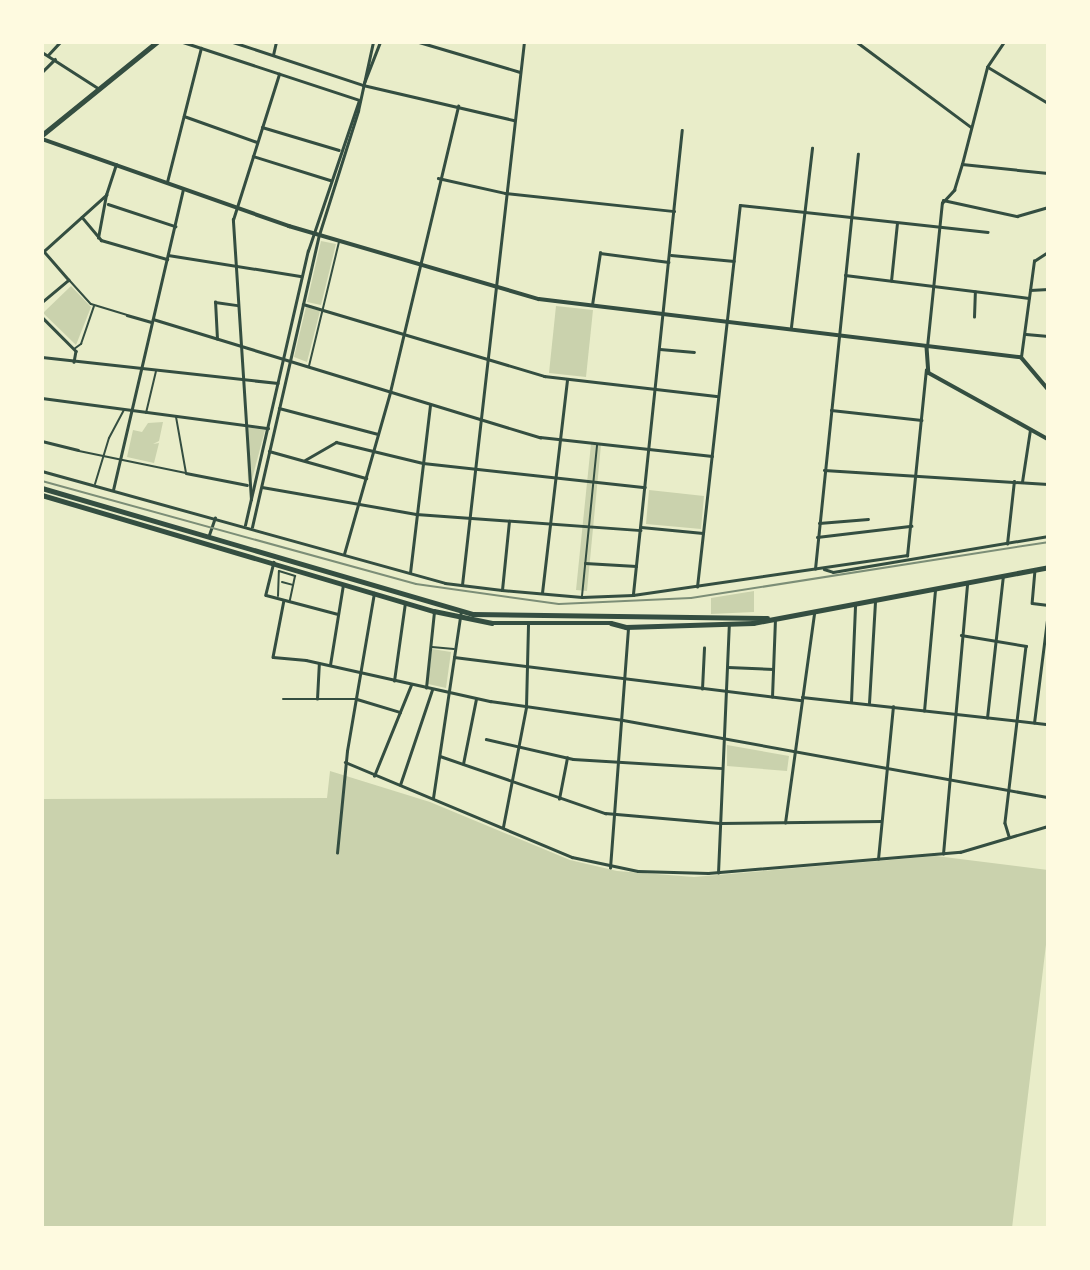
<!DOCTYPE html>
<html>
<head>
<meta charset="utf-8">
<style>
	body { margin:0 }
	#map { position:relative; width:1090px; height:1270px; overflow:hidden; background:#e9edc9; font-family:Inter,sans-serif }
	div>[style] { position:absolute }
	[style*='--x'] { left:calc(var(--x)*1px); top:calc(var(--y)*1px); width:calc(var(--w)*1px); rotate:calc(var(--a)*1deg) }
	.green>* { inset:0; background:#cad2ad }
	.service>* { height:2px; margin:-1px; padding:0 1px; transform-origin:1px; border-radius:1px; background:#344e41 }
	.pedestrian>* { height:2px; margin:-1px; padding:0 1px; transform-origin:1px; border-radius:1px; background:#344e41 }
	.minor>* { height:2.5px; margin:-1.25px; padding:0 1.25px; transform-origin:1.25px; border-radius:1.25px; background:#344e41 }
	.tertiary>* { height:3.5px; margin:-1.75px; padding:0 1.75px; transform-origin:1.75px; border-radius:1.75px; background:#344e41 }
	.secondary>* { height:4.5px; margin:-2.25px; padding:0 2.25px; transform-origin:2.25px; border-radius:2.25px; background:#344e41 }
	.primary>* { height:4.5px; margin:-2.25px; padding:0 2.25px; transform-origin:2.25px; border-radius:2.25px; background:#344e41 }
	.rail>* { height:2px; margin:-1px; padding:0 1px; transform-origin:1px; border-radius:1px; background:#7c8e77 }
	span { translate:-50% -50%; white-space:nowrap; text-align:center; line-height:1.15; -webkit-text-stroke:6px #fefae0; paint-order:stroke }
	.frame { position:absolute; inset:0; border:44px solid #fefae0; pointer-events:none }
</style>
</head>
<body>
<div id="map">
	<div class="green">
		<div style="clip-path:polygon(321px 241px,336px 244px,321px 305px,307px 302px)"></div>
		<div style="clip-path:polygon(71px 286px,91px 307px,76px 345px,43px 313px)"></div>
		<div style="clip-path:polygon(556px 306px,593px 310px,586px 377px,549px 373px)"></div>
		<div style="clip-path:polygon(306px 307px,320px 311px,307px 362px,294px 357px)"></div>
		<div style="clip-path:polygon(163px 422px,159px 441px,153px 444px,159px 443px,154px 463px,127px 457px,133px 430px,142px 432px,148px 423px)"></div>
		<div style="clip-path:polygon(246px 427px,265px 430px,251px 483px,248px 481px)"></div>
		<div style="clip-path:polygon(591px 444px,601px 445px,587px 591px,576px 590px)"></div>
		<div style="clip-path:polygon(649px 490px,704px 496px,701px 529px,646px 524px)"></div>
		<div style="clip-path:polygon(754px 591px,754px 612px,711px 614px,711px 598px)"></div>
		<div style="clip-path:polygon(432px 649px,451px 652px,446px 688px,428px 684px)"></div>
		<div style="clip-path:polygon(727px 745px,789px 756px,787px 771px,727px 766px)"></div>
		<div style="clip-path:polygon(330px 771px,430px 802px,570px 860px,617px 871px,694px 877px,936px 856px,1048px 870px,1048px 928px,1012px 1228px,42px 1228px,42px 799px,327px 798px)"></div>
	</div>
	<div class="service">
		<div style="--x:309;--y:366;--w:128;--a:-76.4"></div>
	</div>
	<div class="pedestrian">
		<div style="--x:70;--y:281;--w:31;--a:48"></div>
		<div style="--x:91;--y:304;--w:37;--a:17"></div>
		<div style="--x:74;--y:349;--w:9;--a:-36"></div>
		<div style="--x:81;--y:344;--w:40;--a:-71.1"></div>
		<div style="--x:146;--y:413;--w:43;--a:-76.6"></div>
		<div style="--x:79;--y:451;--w:109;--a:11.6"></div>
		<div style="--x:186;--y:473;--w:57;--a:-100.1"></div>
		<div style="--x:95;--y:484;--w:48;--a:-73.1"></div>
		<div style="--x:109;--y:438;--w:32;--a:-62"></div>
		<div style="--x:282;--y:582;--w:11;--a:15"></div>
		<div style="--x:278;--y:596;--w:25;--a:-88"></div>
		<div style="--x:279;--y:571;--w:17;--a:17"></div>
		<div style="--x:295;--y:576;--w:25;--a:102"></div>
		<div style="--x:582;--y:596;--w:152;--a:-84.3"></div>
		<div style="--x:432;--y:647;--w:22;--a:5"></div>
	</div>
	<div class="minor">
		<div style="--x:183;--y:42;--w:185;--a:18.2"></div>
		<div style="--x:233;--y:42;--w:137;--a:18.3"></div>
		<div style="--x:363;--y:85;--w:155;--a:13.1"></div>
		<div style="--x:419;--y:42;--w:105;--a:16.5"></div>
		<div style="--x:857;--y:42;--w:142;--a:36.7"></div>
		<div style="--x:42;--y:52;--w:67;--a:32.7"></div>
		<div style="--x:48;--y:55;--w:18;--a:-47"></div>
		<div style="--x:273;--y:55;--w:13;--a:-77"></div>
		<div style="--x:988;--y:67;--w:70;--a:31"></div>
		<div style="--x:42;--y:72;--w:18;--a:-45"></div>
		<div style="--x:364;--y:83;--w:44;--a:-68.7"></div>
		<div style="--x:184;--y:116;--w:77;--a:19.6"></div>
		<div style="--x:262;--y:127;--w:80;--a:16.6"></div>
		<div style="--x:253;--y:156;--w:81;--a:17.3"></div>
		<div style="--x:962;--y:164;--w:86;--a:6"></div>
		<div style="--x:438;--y:178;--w:69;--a:12.6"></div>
		<div style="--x:505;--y:193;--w:170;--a:6.1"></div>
		<div style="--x:167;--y:182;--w:138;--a:-75.8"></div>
		<div style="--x:943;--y:200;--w:76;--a:12.2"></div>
		<div style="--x:1017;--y:216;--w:32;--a:-16"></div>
		<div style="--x:108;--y:204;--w:71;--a:18.2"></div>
		<div style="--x:82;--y:217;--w:30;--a:50"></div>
		<div style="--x:101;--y:240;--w:69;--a:16.1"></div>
		<div style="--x:98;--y:238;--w:44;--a:-79.5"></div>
		<div style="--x:42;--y:249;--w:41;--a:48.9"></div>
		<div style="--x:69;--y:280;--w:35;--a:140"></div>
		<div style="--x:44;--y:251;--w:84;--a:-42.1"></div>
		<div style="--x:106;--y:195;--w:32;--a:-72"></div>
		<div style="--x:168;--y:255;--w:135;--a:9"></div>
		<div style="--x:671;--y:255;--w:63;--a:5.4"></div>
		<div style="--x:845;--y:275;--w:185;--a:7.1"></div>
		<div style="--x:891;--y:281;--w:58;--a:-84.1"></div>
		<div style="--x:1030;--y:290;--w:18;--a:-3"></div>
		<div style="--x:303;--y:304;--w:252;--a:16.6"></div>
		<div style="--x:544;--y:376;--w:175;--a:6.6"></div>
		<div style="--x:592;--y:305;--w:53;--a:-81.3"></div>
		<div style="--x:600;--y:253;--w:69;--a:7.5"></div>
		<div style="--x:127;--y:315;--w:25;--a:16"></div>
		<div style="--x:42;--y:317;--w:48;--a:45"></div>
		<div style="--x:76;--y:351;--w:11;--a:100"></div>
		<div style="--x:974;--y:317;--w:25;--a:-88"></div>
		<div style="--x:153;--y:319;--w:405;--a:17"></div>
		<div style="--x:540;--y:437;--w:173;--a:6.3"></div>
		<div style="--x:791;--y:327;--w:180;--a:-83.3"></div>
		<div style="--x:1026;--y:334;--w:22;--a:5"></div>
		<div style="--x:217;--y:339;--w:37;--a:-93"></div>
		<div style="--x:215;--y:302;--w:22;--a:8"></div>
		<div style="--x:927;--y:347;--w:145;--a:-84.1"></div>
		<div style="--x:942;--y:203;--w:18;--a:-47"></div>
		<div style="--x:954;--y:190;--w:27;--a:-73"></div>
		<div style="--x:962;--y:164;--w:100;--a:-75.5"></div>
		<div style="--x:987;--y:67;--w:30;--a:-56"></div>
		<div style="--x:660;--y:349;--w:34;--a:5"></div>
		<div style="--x:42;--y:357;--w:237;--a:6.3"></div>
		<div style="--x:1021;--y:357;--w:97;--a:-82.3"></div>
		<div style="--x:1034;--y:261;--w:17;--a:-33"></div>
		<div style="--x:42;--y:398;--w:228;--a:7.6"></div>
		<div style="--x:279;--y:408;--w:102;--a:14.7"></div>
		<div style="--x:831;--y:410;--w:91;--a:6.3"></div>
		<div style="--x:42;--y:441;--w:37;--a:14"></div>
		<div style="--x:269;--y:451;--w:101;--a:15.6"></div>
		<div style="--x:305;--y:460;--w:36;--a:-30"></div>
		<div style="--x:336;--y:442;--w:89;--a:13.6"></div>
		<div style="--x:423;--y:463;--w:223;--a:6.2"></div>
		<div style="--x:824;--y:470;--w:224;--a:3.6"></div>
		<div style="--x:42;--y:471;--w:418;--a:15.5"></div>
		<div style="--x:445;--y:583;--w:57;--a:7"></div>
		<div style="--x:502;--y:590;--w:80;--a:5"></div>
		<div style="--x:582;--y:597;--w:51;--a:-2.2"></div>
		<div style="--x:633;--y:595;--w:277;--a:-8.3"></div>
		<div style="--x:186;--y:473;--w:62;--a:11.1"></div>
		<div style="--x:1022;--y:482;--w:53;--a:-81.3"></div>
		<div style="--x:262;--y:487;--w:156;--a:9.9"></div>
		<div style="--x:416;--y:514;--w:225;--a:4.1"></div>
		<div style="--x:113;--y:490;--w:308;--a:-76.9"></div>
		<div style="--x:251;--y:500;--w:281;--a:-93.7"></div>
		<div style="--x:233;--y:220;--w:153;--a:-72.5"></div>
		<div style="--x:819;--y:523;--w:49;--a:-4.7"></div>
		<div style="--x:245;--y:525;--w:281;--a:-77.1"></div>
		<div style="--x:308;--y:251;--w:159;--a:-71.3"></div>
		<div style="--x:252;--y:527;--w:300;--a:-77.1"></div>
		<div style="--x:319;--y:235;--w:130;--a:-72.5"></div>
		<div style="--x:358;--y:111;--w:71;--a:-77.7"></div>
		<div style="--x:641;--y:527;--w:62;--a:5.5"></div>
		<div style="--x:209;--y:535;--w:18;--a:-71"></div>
		<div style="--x:817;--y:537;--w:95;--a:-6.7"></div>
		<div style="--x:1007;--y:544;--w:63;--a:-83.7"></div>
		<div style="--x:344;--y:554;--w:168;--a:-74.1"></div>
		<div style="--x:390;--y:392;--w:294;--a:-76.6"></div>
		<div style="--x:907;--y:556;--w:187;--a:-84.2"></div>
		<div style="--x:274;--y:562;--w:34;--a:104"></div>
		<div style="--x:266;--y:595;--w:74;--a:14.8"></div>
		<div style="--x:585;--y:563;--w:51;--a:3.4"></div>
		<div style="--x:815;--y:569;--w:417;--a:-84.1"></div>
		<div style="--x:824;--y:569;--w:9;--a:18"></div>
		<div style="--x:833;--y:572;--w:218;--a:-9.5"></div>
		<div style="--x:1035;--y:570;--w:33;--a:95"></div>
		<div style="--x:1032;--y:603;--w:16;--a:7"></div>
		<div style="--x:410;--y:573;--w:168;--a:-83.2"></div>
		<div style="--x:462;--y:585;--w:547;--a:-83.49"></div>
		<div style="--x:697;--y:587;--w:384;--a:-83.6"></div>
		<div style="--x:740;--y:205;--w:249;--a:6.2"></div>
		<div style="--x:502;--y:590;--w:69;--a:-84.2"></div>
		<div style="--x:542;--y:593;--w:215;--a:-83.3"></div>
		<div style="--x:633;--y:594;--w:466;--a:-84"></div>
		<div style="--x:284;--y:600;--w:58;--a:100.9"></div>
		<div style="--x:273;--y:657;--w:33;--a:5"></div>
		<div style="--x:306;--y:660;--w:189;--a:12.6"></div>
		<div style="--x:490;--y:701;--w:134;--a:8.1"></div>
		<div style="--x:623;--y:720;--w:432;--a:10.3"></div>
		<div style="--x:961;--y:635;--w:66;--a:9.6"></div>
		<div style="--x:1026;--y:646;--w:178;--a:96.8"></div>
		<div style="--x:1005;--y:823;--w:14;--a:73"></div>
		<div style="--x:454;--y:657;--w:350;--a:7.1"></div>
		<div style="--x:330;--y:665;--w:81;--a:-80.8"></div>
		<div style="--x:728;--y:667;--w:45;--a:2.5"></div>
		<div style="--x:394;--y:681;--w:79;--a:-82"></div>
		<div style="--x:426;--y:688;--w:76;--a:-84"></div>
		<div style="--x:702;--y:689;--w:41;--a:-87.2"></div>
		<div style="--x:772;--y:697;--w:78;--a:-87.8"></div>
		<div style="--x:802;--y:697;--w:247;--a:6.3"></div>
		<div style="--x:283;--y:699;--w:74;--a:0"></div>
		<div style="--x:357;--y:699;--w:45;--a:16.8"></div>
		<div style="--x:317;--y:699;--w:35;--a:-87"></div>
		<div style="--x:851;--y:702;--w:97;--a:-87.6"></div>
		<div style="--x:869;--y:703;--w:102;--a:-86.6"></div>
		<div style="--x:924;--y:711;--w:122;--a:-84.8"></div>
		<div style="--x:987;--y:718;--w:143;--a:-83.6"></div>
		<div style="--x:1034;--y:723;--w:112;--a:-82.8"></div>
		<div style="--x:486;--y:739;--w:89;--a:12.9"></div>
		<div style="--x:573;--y:759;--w:149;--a:3.5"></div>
		<div style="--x:440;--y:756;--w:175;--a:19.1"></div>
		<div style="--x:605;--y:813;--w:115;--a:5"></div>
		<div style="--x:720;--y:823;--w:161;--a:-0.7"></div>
		<div style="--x:345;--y:762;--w:246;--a:22.7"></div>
		<div style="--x:572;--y:857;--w:67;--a:12"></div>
		<div style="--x:638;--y:871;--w:70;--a:1.6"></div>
		<div style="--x:708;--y:873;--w:253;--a:-4.8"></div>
		<div style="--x:960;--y:852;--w:92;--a:-16.5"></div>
		<div style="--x:463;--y:764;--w:66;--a:-78.7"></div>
		<div style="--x:374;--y:776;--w:98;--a:-67.9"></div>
		<div style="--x:400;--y:785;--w:100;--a:-71.4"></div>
		<div style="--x:433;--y:798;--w:189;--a:-81.5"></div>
		<div style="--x:559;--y:799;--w:42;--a:-79"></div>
		<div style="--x:785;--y:823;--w:212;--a:-82.1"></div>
		<div style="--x:503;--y:827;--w:122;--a:-79.1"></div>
		<div style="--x:526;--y:707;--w:83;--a:-88.6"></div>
		<div style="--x:337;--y:853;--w:102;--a:-84.4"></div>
		<div style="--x:347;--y:751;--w:160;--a:-80.3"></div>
		<div style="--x:943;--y:854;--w:272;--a:-84.9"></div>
		<div style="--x:878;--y:859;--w:153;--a:-84.4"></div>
		<div style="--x:610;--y:868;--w:242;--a:-85.7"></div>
		<div style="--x:718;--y:873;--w:249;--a:-87.5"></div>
	</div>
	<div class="tertiary">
		<div style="--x:42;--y:139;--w:262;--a:19.4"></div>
		<div style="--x:289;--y:226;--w:260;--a:16.3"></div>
		<div style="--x:539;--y:299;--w:485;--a:6.9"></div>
		<div style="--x:1021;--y:357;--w:42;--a:49.8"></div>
		<div style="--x:927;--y:347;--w:26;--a:86"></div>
		<div style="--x:929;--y:373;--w:136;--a:29"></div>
	</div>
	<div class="secondary">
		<div style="--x:42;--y:135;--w:148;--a:-39"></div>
	</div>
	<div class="primary">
		<div style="--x:42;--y:488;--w:449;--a:16.3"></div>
		<div style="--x:473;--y:614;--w:294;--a:0.8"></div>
		<div style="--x:42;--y:495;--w:409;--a:16.5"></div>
		<div style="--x:434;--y:611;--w:59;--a:11.7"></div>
		<div style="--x:492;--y:623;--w:119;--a:0"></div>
		<div style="--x:611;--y:623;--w:16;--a:15"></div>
		<div style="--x:626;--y:627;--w:127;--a:-1.8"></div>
		<div style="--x:753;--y:623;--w:300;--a:-10.7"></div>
	</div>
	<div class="rail">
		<div style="--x:42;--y:481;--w:388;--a:15.4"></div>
		<div style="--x:416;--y:584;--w:144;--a:8"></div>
		<div style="--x:559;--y:604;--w:132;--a:-2.6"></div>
		<div style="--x:691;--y:598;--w:361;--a:-8.9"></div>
	</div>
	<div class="frame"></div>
</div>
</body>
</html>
